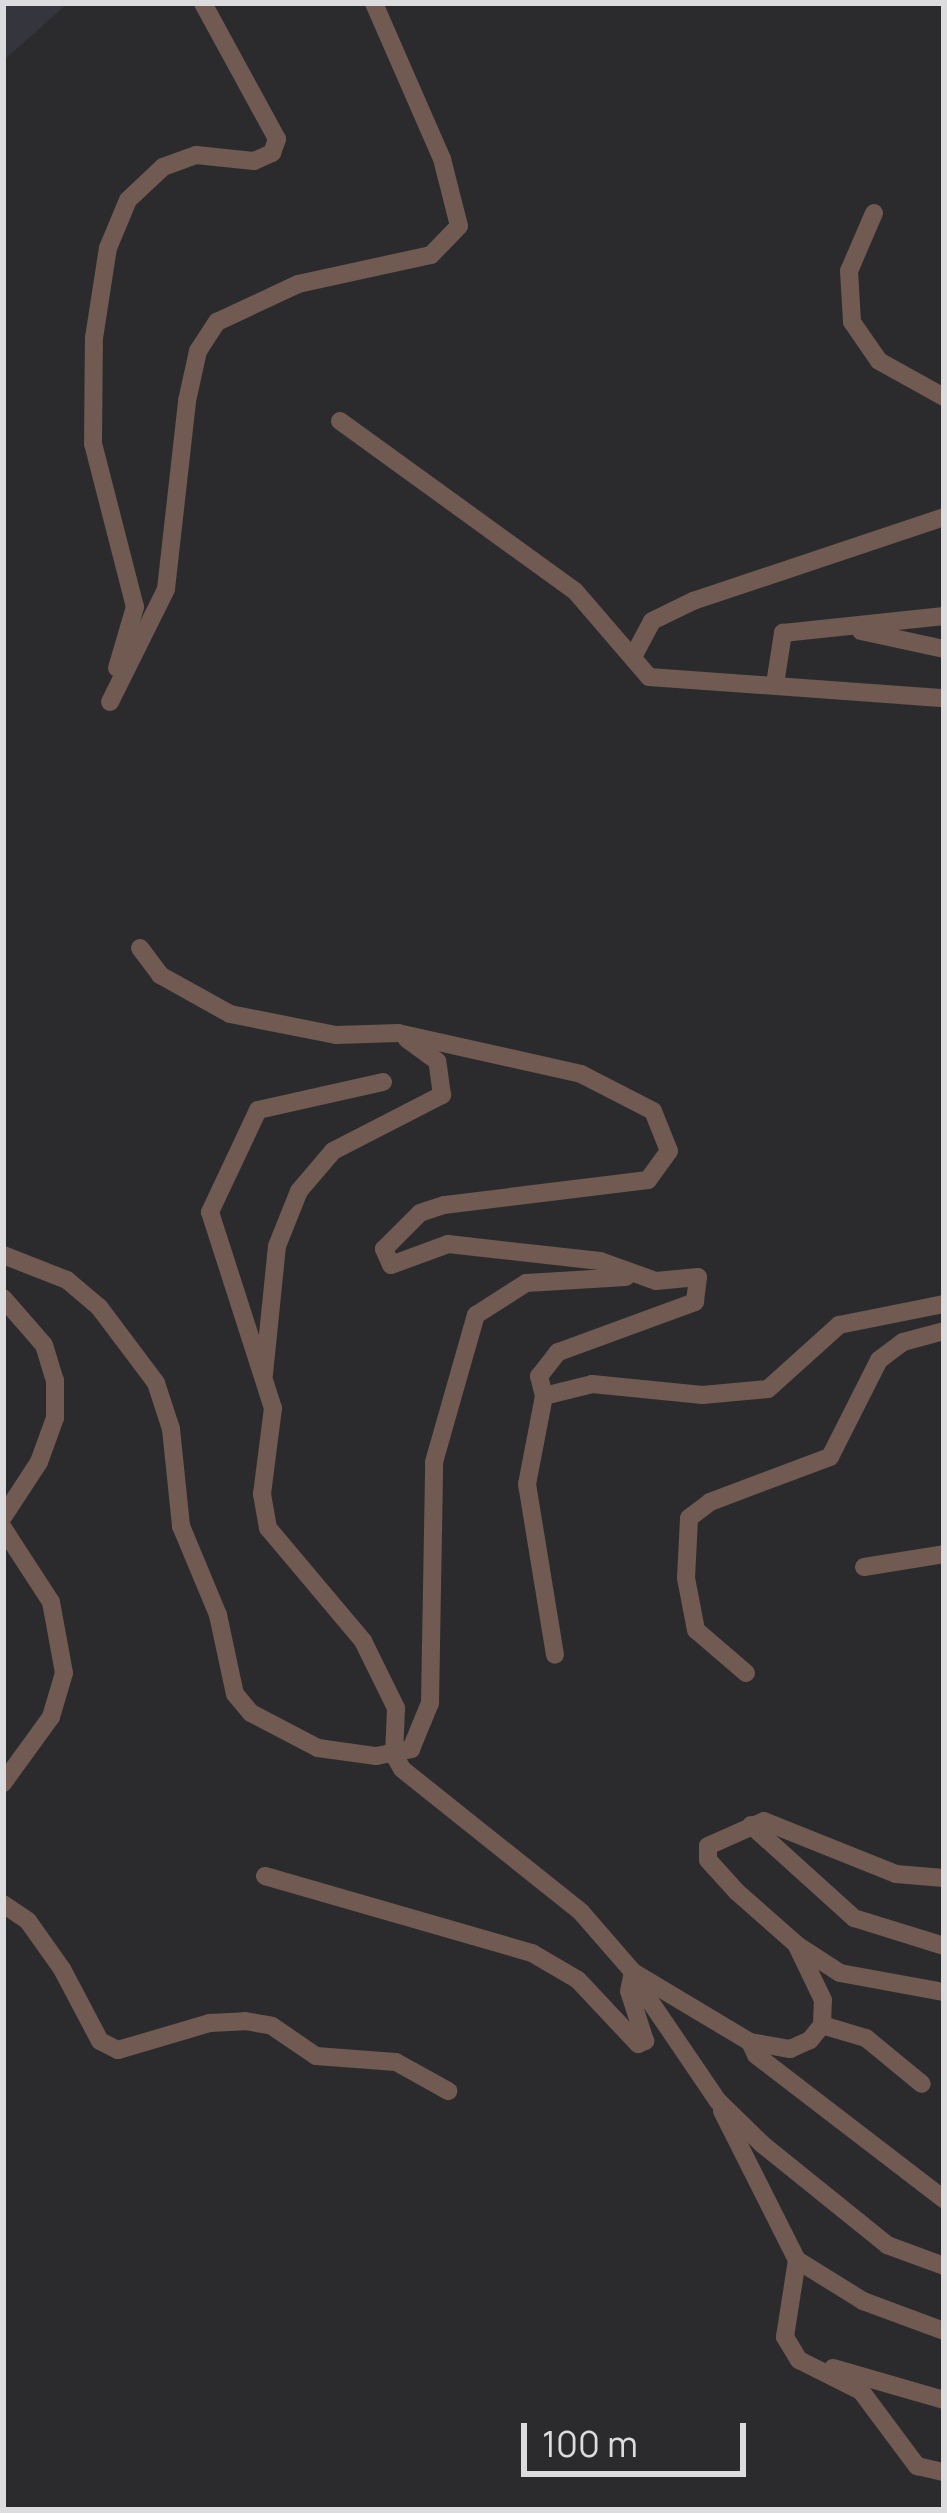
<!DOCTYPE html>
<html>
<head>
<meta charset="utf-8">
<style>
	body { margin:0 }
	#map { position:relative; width:947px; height:2513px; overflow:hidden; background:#2b2b2e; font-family:Manrope,sans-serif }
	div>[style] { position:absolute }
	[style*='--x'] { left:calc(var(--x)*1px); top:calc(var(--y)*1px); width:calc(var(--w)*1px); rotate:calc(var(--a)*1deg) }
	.built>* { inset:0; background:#34353d }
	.minor>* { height:18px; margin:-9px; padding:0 9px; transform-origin:9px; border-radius:9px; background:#705a51 }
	span { translate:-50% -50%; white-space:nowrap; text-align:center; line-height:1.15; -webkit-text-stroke:12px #2b2b2e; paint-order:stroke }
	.frame { position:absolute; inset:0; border:6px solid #dcdcde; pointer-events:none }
	.scale { position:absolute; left:521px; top:2423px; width:225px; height:54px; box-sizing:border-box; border:6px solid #dcdcde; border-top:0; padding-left:15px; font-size:36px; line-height:42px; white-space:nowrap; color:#dcdcde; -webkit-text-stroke:9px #2b2b2e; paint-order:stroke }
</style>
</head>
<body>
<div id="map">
	<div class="built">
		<div style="clip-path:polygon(3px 3px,68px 3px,3px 61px)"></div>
	</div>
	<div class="minor">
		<div style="--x:874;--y:213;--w:63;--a:113.3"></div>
		<div style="--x:849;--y:271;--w:51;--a:86.6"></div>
		<div style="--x:852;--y:322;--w:47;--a:55.3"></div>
		<div style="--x:879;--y:361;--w:74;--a:29"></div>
		<div style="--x:340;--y:421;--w:290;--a:35.9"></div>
		<div style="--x:575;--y:591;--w:113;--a:49.3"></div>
		<div style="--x:649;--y:677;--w:296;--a:4.1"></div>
		<div style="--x:861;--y:631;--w:85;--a:12.2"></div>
		<div style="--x:634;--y:655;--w:38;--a:-62"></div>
		<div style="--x:652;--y:621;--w:46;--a:-26"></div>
		<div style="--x:693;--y:601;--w:265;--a:-18.5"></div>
		<div style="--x:117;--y:668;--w:64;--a:-73.6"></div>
		<div style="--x:135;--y:607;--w:168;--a:-104.4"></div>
		<div style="--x:93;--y:444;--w:106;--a:-89.5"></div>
		<div style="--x:94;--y:338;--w:91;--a:-81.2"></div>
		<div style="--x:108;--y:248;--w:52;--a:-67.4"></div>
		<div style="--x:128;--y:200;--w:48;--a:-43.3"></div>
		<div style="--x:163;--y:167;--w:35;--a:-20"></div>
		<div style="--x:196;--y:155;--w:58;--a:5.9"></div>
		<div style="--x:254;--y:161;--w:20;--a:-24"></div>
		<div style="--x:272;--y:153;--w:15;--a:-70"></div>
		<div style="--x:277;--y:139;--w:155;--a:-118.6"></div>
		<div style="--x:775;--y:684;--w:52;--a:-81.1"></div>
		<div style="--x:783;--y:633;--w:162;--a:-6"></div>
		<div style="--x:110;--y:702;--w:126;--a:-63.6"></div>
		<div style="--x:166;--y:589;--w:189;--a:-83.6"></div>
		<div style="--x:187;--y:401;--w:51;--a:-77.6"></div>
		<div style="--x:198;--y:351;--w:35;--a:-57"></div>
		<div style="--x:217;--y:322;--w:89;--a:-25.1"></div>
		<div style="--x:298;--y:284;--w:136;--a:-12.3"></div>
		<div style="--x:431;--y:255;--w:40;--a:-46"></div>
		<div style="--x:459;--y:226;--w:69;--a:-104.2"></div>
		<div style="--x:442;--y:159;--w:170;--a:-113.6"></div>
		<div style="--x:140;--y:948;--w:34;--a:53"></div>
		<div style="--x:160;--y:975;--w:80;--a:29.1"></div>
		<div style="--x:230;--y:1014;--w:108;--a:11.2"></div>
		<div style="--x:336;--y:1035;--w:62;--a:-1.8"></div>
		<div style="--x:398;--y:1033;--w:188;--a:12.6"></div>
		<div style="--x:581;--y:1074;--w:81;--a:27.2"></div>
		<div style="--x:653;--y:1111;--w:43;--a:68.2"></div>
		<div style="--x:669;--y:1151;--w:36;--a:126"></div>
		<div style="--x:648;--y:1180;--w:206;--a:173"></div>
		<div style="--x:444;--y:1205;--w:25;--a:162"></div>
		<div style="--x:420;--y:1213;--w:51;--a:135"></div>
		<div style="--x:384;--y:1249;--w:17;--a:66"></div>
		<div style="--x:391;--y:1265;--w:61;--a:-20.2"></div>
		<div style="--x:448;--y:1244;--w:153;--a:6.4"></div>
		<div style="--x:600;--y:1261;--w:59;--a:19.7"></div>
		<div style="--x:656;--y:1281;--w:42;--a:-5.4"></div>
		<div style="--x:698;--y:1277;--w:25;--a:97"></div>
		<div style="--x:695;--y:1302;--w:146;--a:159.9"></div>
		<div style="--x:558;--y:1352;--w:31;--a:128"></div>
		<div style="--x:539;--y:1376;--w:21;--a:76"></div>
		<div style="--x:544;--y:1396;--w:49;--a:-14"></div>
		<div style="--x:592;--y:1384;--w:111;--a:5.7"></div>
		<div style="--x:702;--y:1395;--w:66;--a:-5.2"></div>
		<div style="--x:768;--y:1389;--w:96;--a:-42"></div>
		<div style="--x:839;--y:1325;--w:107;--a:-11.3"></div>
		<div style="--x:383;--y:1082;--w:128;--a:167.4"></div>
		<div style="--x:258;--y:1110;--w:113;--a:115.2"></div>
		<div style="--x:210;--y:1212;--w:206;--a:72.2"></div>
		<div style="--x:273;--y:1408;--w:87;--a:97.3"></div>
		<div style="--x:262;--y:1494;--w:35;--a:80"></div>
		<div style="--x:268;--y:1528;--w:148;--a:49.9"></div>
		<div style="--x:363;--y:1641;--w:75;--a:63.8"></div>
		<div style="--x:396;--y:1708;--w:47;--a:92.4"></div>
		<div style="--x:394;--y:1755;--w:16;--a:60"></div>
		<div style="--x:402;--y:1769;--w:229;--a:38.6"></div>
		<div style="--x:581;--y:1912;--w:79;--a:49.1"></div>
		<div style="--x:633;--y:1972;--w:136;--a:30.9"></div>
		<div style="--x:750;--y:2042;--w:41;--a:9.9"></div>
		<div style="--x:790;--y:2049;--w:22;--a:-24"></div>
		<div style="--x:810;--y:2040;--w:19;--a:-51"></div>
		<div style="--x:822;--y:2025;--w:25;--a:-88"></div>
		<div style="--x:823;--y:2000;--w:62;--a:-115.7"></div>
		<div style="--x:796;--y:1944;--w:79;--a:-138.6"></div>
		<div style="--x:737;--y:1892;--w:43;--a:-132.2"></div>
		<div style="--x:708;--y:1860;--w:14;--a:-90"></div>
		<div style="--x:708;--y:1846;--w:61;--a:-24.1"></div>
		<div style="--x:764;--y:1821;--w:142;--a:21.9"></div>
		<div style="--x:896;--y:1874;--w:48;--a:4.8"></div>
		<div style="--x:3;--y:1255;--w:69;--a:21.3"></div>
		<div style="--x:67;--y:1280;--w:42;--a:40.2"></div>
		<div style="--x:99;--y:1307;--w:95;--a:53.1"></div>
		<div style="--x:156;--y:1383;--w:48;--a:71.9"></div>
		<div style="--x:171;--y:1429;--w:98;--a:84.1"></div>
		<div style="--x:181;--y:1526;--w:96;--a:67.4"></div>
		<div style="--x:218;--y:1615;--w:81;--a:77.9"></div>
		<div style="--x:235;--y:1694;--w:25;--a:50"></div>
		<div style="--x:251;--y:1713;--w:76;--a:27.6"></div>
		<div style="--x:318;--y:1748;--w:59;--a:7.9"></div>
		<div style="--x:376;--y:1756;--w:36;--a:-11"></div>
		<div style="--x:411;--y:1749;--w:50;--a:-67.6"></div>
		<div style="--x:430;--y:1703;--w:241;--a:-89"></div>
		<div style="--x:434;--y:1462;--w:153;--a:-74.1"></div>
		<div style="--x:476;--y:1315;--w:59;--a:-32.6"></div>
		<div style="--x:526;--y:1283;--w:100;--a:-3.4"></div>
		<div style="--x:3;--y:1298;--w:62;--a:48.9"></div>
		<div style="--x:44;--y:1345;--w:37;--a:73"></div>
		<div style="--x:55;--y:1380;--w:38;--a:90"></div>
		<div style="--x:55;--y:1418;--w:47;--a:110"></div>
		<div style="--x:39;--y:1462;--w:66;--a:123.2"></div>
		<div style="--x:264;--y:1374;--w:129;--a:-84.2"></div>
		<div style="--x:277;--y:1246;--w:59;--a:-68.2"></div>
		<div style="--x:299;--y:1191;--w:52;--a:-49.6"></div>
		<div style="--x:333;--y:1151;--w:123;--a:-27.2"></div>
		<div style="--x:442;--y:1095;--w:34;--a:-98"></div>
		<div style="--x:437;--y:1061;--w:37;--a:-144"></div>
		<div style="--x:544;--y:1396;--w:90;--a:100.9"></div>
		<div style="--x:527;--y:1484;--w:173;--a:80.7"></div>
		<div style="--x:3;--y:1528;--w:88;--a:57"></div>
		<div style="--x:51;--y:1602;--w:72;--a:79.6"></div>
		<div style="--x:64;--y:1673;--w:46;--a:106.5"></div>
		<div style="--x:51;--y:1717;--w:82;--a:126"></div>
		<div style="--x:864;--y:1567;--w:81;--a:-9.2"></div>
		<div style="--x:746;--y:1673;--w:66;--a:-139.3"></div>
		<div style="--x:696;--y:1630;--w:53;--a:-100.9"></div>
		<div style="--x:686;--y:1578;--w:60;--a:-87.1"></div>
		<div style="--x:689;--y:1518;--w:26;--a:-37"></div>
		<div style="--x:710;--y:1502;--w:128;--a:-20.6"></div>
		<div style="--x:830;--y:1457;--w:109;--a:-63.2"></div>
		<div style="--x:879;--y:1360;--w:30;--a:-37"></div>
		<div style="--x:903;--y:1342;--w:42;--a:-15"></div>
		<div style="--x:751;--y:1825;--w:139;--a:42.1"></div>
		<div style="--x:854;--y:1918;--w:94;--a:17.3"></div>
		<div style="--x:265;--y:1876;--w:278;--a:16.1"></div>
		<div style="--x:532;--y:1953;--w:53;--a:30.4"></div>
		<div style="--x:578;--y:1980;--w:88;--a:46.8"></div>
		<div style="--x:638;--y:2044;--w:8;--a:-23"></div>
		<div style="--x:645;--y:2041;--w:52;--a:-107.7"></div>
		<div style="--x:629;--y:1991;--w:19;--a:-78"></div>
		<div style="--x:3;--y:1904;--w:30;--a:34"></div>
		<div style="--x:28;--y:1921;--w:59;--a:54.7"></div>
		<div style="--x:62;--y:1969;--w:81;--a:62.2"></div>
		<div style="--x:100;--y:2041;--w:20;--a:27"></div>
		<div style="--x:118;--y:2050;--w:96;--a:-16.4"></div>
		<div style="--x:210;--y:2023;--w:35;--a:-3"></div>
		<div style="--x:245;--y:2021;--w:27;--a:10"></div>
		<div style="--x:272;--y:2026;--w:53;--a:34.3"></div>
		<div style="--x:316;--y:2056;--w:80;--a:4.3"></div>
		<div style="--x:396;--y:2062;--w:60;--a:29.1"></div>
		<div style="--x:797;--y:1945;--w:51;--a:33.1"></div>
		<div style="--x:840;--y:1973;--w:106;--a:10.4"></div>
		<div style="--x:637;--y:1982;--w:144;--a:55.8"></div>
		<div style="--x:718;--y:2101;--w:62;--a:44.3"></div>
		<div style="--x:762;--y:2144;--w:161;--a:38.9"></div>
		<div style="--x:887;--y:2245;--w:61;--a:20.2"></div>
		<div style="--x:822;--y:2025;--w:46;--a:16.5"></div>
		<div style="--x:866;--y:2038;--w:72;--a:39.4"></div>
		<div style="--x:750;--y:2042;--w:14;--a:65"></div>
		<div style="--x:756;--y:2055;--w:237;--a:37.5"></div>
		<div style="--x:722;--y:2111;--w:167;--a:63.3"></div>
		<div style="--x:797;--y:2260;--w:78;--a:31.8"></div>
		<div style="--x:863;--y:2301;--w:86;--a:20.3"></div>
		<div style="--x:797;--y:2260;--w:78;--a:98.9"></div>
		<div style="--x:785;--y:2337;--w:27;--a:59"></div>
		<div style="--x:799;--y:2360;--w:69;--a:26.6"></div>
		<div style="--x:861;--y:2391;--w:94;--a:53.3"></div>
		<div style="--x:917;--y:2466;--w:28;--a:13"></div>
		<div style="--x:833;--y:2368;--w:116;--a:16.1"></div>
	</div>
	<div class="frame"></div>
	<div class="scale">100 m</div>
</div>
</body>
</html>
